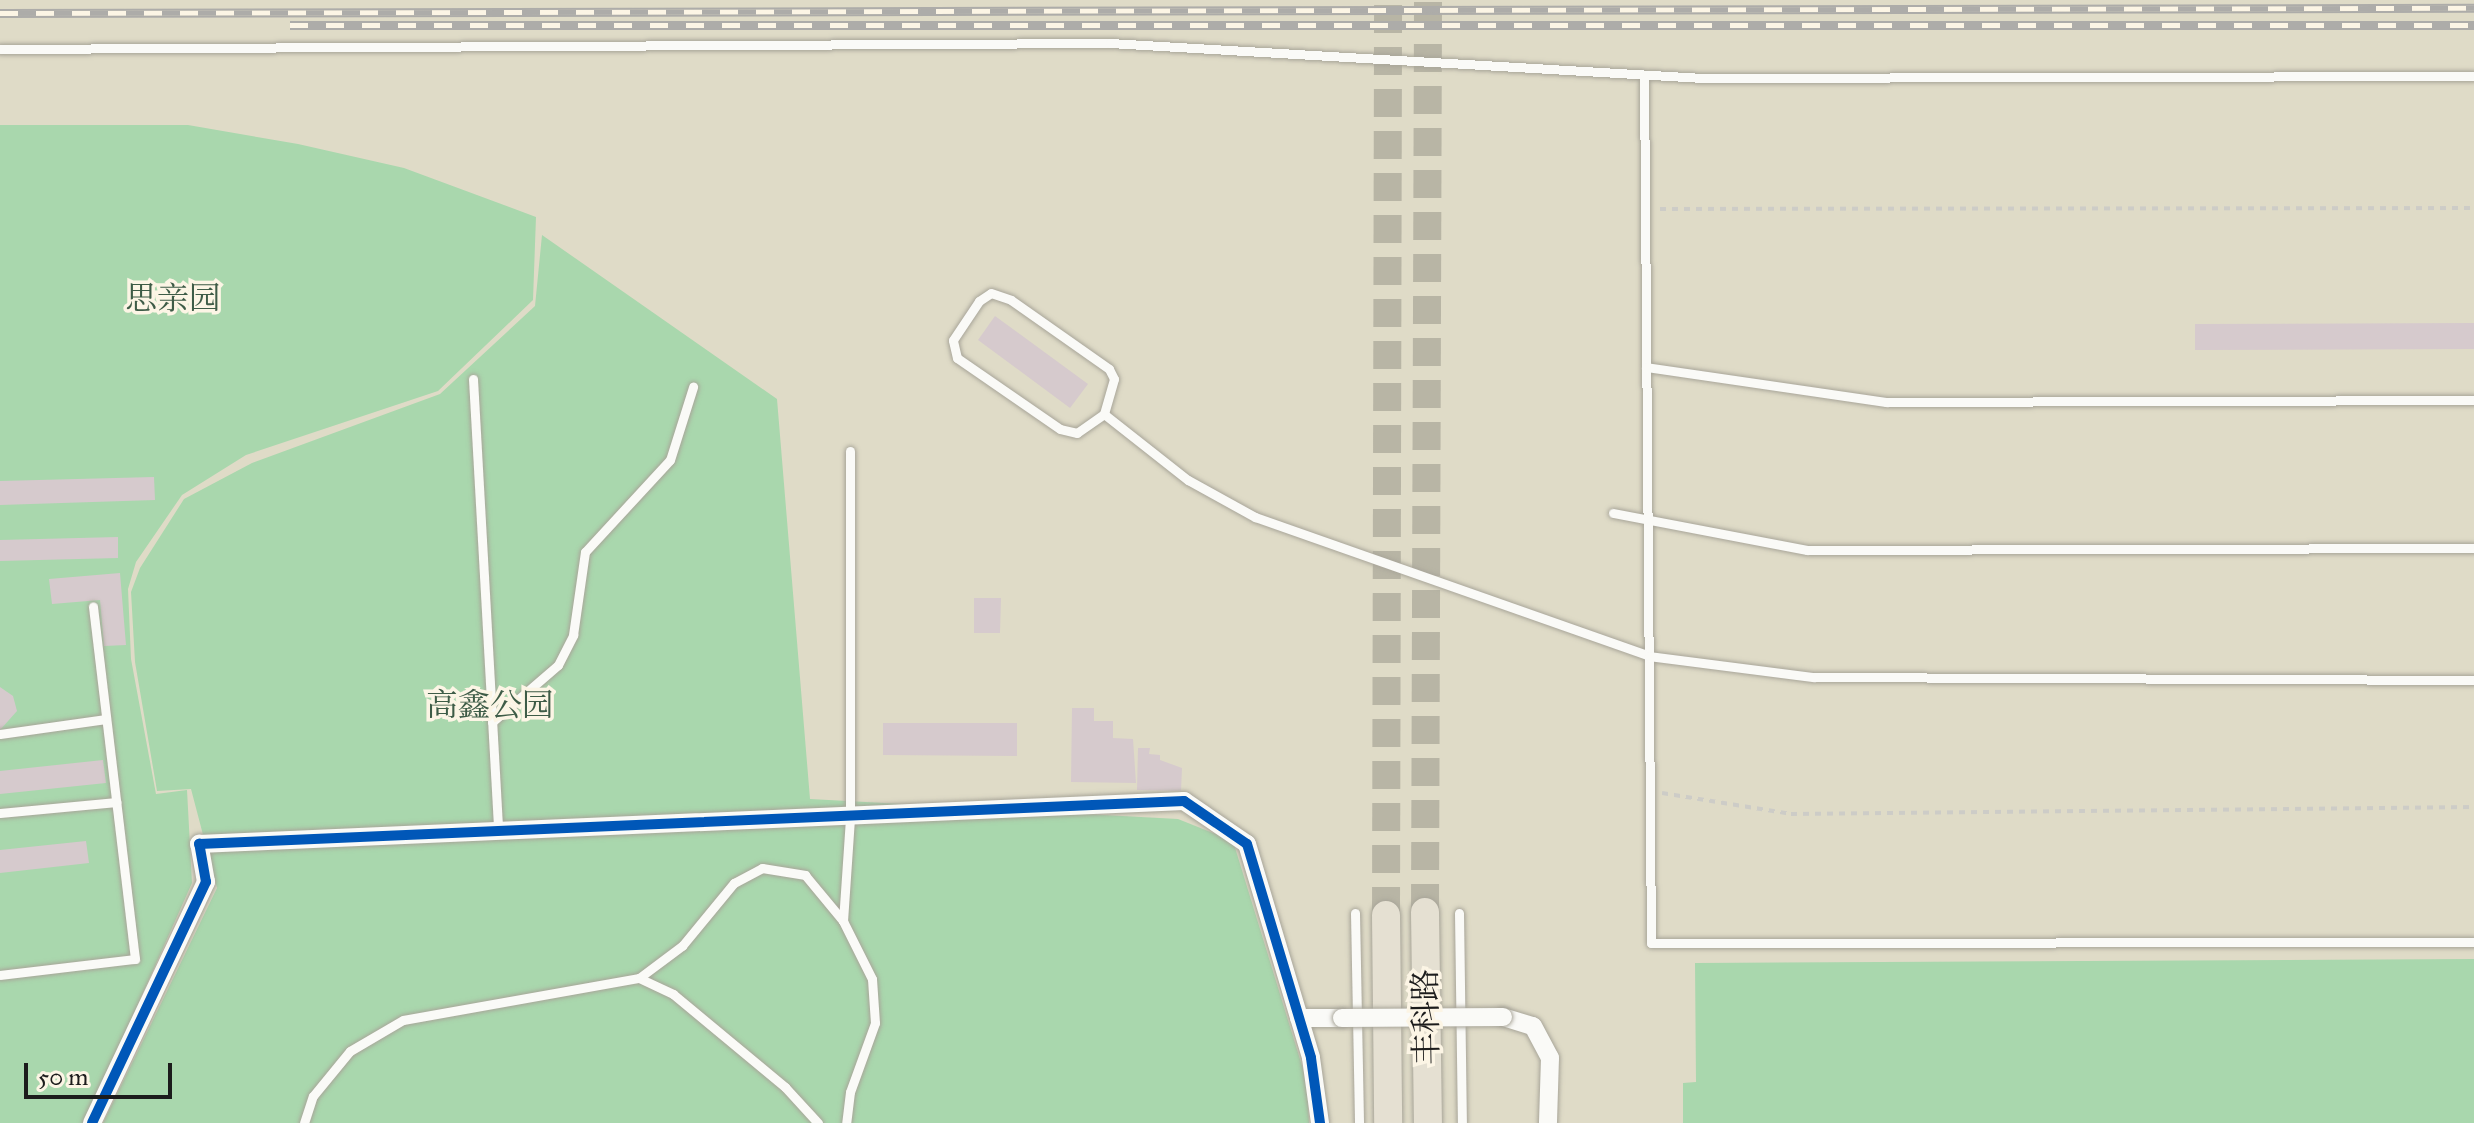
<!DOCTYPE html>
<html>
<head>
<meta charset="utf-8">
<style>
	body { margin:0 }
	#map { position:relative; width:2474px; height:1123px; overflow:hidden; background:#dfdbc7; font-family:"IM FELL Great Primer","Noto Serif SC",serif }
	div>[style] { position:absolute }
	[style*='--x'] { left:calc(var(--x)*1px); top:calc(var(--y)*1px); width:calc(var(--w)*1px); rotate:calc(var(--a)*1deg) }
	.green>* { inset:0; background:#a9d7ad }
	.building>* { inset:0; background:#d6cacd }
	.primary-tunnel>* { height:28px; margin-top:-14px; transform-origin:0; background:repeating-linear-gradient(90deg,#b8b5a5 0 28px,transparent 0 42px) }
	.path>* { height:4px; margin-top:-2px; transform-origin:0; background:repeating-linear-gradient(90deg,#cdccc7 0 6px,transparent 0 12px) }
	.roads { filter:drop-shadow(0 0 2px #a8a599) drop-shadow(0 0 2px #a8a599) }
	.lane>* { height:9px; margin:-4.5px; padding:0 4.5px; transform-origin:4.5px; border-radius:4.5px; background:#fafaf7 }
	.street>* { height:18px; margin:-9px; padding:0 9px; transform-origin:9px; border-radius:9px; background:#fafaf7 }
	.primary>* { height:28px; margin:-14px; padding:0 14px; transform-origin:14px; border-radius:14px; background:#e5e0d2 }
	.rail>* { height:9px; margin-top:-4.5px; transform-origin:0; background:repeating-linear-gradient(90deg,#fcf5e5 0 18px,#adaca9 0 36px); box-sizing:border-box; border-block:2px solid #adaca9 }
	.bridges { filter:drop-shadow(0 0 2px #a8a599) drop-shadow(0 0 2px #a8a599) }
	.street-bridge>* { height:18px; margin:-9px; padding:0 9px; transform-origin:9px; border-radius:9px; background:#fafaf7 }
	.cycleway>* { height:10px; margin:-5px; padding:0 5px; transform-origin:5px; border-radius:5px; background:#0057b8 }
	span { translate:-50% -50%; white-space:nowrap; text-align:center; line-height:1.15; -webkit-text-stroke:7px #fcf5e5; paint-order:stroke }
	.park-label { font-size:32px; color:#3e5c47 }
	.street-label { font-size:32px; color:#1c1c1c }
	.scale { position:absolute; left:24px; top:1063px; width:148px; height:36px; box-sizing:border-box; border:4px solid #1c1c1c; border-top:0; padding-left:10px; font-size:24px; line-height:28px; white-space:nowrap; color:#1c1c1c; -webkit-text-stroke:6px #fcf5e5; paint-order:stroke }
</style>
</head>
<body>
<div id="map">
	<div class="green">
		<div style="clip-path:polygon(0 125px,188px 125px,298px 144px,404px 168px,536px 217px,533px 300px,438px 391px,246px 455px,182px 495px,136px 562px,128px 589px,131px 659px,156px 794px,187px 790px,192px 883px,85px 1123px,0 1123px)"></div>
		<div style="clip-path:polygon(542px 235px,777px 399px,810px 799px,1178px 819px,1233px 841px,1307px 1082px,1309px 1123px,103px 1123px,217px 888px,191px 789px,157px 791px,135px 662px,131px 592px,140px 568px,184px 499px,252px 463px,440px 394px,535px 306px)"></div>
		<div style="clip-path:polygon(2474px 959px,2474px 1123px,1683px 1123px,1683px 1083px,1696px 1082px,1695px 963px)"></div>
	</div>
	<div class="building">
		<div style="clip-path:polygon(995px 316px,1088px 384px,1070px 408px,978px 340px)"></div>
		<div style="clip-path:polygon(2474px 323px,2474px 349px,2195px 350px,2195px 324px)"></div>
		<div style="clip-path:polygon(154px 477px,155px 500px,0 505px,0 481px)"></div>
		<div style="clip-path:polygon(118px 537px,118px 558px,0 561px,0 540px)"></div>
		<div style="clip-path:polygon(120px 573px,126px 645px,104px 646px,100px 600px,52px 604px,49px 579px)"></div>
		<div style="clip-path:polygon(974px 598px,1001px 598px,1000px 633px,974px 633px)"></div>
		<div style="clip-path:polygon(0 687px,13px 696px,17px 711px,0 730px)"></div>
		<div style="clip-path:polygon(1072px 708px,1094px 708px,1094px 721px,1113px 721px,1113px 738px,1133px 739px,1136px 783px,1071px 782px)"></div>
		<div style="clip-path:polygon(883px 723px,1017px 723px,1017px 756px,883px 755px)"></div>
		<div style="clip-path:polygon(1138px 748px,1150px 748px,1149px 754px,1160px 755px,1160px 760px,1182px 768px,1181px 791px,1137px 790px)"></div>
		<div style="clip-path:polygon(103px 760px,106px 783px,0 794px,0 771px)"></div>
		<div style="clip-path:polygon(86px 841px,89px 863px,0 873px,0 850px)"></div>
	</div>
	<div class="primary-tunnel">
		<div style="--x:1425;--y:912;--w:912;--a:-89.81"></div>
		<div style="--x:1386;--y:915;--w:915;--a:-89.87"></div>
	</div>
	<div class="path">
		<div style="--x:1660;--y:209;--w:814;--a:-0.07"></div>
		<div style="--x:1662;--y:793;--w:131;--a:9.2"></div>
		<div style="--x:1791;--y:814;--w:683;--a:-0.59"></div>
	</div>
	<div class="roads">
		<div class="lane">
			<div style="--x:0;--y:49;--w:1110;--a:-0.31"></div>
			<div style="--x:1110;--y:43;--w:593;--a:3.38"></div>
			<div style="--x:1702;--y:78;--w:772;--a:-0.15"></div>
			<div style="--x:1644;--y:75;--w:868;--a:89.54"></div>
			<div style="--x:1651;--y:943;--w:823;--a:-0.07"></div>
			<div style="--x:991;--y:293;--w:21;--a:19"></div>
			<div style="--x:1011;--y:300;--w:120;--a:35.1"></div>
			<div style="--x:1109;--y:369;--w:11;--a:63"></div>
			<div style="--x:1114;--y:379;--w:36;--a:106"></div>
			<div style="--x:1104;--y:414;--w:33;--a:145"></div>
			<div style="--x:1077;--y:433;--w:17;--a:-167"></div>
			<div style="--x:1060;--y:429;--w:125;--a:-145.4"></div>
			<div style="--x:957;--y:358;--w:18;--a:-103"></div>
			<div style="--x:953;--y:340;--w:47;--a:-56.3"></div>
			<div style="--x:979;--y:301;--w:14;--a:-34"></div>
			<div style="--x:1646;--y:367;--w:243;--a:8.3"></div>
			<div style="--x:1886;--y:402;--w:588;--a:-0.19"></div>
			<div style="--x:473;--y:379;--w:455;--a:86.8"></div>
			<div style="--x:1104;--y:414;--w:107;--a:38.2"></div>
			<div style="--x:1188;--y:480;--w:77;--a:28.9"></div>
			<div style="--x:1255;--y:517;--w:418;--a:19.4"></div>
			<div style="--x:1649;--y:656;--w:166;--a:7.3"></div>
			<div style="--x:1814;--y:677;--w:660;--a:0.26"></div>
			<div style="--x:1613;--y:513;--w:197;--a:10.8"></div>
			<div style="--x:1807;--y:550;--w:667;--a:-0.17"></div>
			<div style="--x:492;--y:722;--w:87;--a:-40.8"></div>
			<div style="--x:558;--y:665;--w:34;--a:-63"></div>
			<div style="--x:573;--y:635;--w:84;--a:-81.8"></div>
			<div style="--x:585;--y:552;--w:125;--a:-47.3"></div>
			<div style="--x:670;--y:460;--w:77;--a:-72.5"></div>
			<div style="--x:0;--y:734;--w:107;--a:-8.1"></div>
			<div style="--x:0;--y:813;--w:117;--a:-5.4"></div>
			<div style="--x:1355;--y:913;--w:210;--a:88.9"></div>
			<div style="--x:1459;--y:913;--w:210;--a:89.2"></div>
			<div style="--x:843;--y:921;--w:102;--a:-86.1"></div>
			<div style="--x:850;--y:819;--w:368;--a:-90"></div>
			<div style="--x:0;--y:975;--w:136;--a:-6.8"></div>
			<div style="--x:135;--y:959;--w:355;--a:-96.8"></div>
			<div style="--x:639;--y:978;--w:38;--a:25"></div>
			<div style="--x:673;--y:994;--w:146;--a:39.7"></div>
			<div style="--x:785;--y:1087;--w:49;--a:47.5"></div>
			<div style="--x:304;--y:1123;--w:28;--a:-72"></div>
			<div style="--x:313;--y:1096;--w:58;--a:-50.6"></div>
			<div style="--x:350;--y:1051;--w:61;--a:-30.3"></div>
			<div style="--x:403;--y:1020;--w:240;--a:-10.1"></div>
			<div style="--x:639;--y:978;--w:54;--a:-36.7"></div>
			<div style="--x:682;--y:946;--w:82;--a:-50.5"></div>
			<div style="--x:734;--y:883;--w:32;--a:-28"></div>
			<div style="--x:762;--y:868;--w:44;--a:9.2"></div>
			<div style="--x:805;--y:875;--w:60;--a:50.4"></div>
			<div style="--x:843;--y:921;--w:65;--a:63.4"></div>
			<div style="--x:872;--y:979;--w:44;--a:86.1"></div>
			<div style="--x:875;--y:1023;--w:73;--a:109.9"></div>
			<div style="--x:850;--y:1092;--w:31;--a:97"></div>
		</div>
		<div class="street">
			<div style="--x:1503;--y:1017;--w:31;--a:17"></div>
			<div style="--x:1533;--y:1026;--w:36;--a:62"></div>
			<div style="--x:1550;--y:1058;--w:65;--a:91.8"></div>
			<div style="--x:1299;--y:1018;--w:43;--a:0"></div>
			<div style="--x:92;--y:1123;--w:267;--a:-64.7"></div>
			<div style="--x:206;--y:882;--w:39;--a:-100"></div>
			<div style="--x:199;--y:844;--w:986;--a:-2.5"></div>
			<div style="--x:1184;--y:801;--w:76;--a:34.3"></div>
			<div style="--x:1247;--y:844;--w:223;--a:73.3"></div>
			<div style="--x:1311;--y:1058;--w:66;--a:82.1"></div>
		</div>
		<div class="primary">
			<div style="--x:1425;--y:912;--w:211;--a:89.2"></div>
			<div style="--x:1386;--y:915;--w:208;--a:89.4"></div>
		</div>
	</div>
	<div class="rail">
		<div style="--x:0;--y:13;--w:2474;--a:-0.12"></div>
		<div style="--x:290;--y:25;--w:2184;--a:0"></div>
	</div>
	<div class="bridges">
		<div class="street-bridge">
			<div style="--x:1342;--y:1018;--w:161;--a:-0.4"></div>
		</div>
	</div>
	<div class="cycleway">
		<div style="--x:92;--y:1123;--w:267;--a:-64.7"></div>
		<div style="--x:206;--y:882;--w:39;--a:-100"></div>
		<div style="--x:199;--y:844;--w:986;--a:-2.5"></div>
		<div style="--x:1184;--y:801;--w:76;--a:34.3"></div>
		<div style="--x:1247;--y:844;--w:223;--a:73.3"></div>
		<div style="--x:1311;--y:1058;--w:66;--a:82.1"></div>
	</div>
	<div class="park-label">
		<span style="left:173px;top:299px">思亲园</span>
		<span style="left:490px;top:706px">高鑫公园</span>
	</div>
	<div class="street-label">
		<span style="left:1427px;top:1017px;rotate:-91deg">丰科路</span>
	</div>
	<div class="scale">50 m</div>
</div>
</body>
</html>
